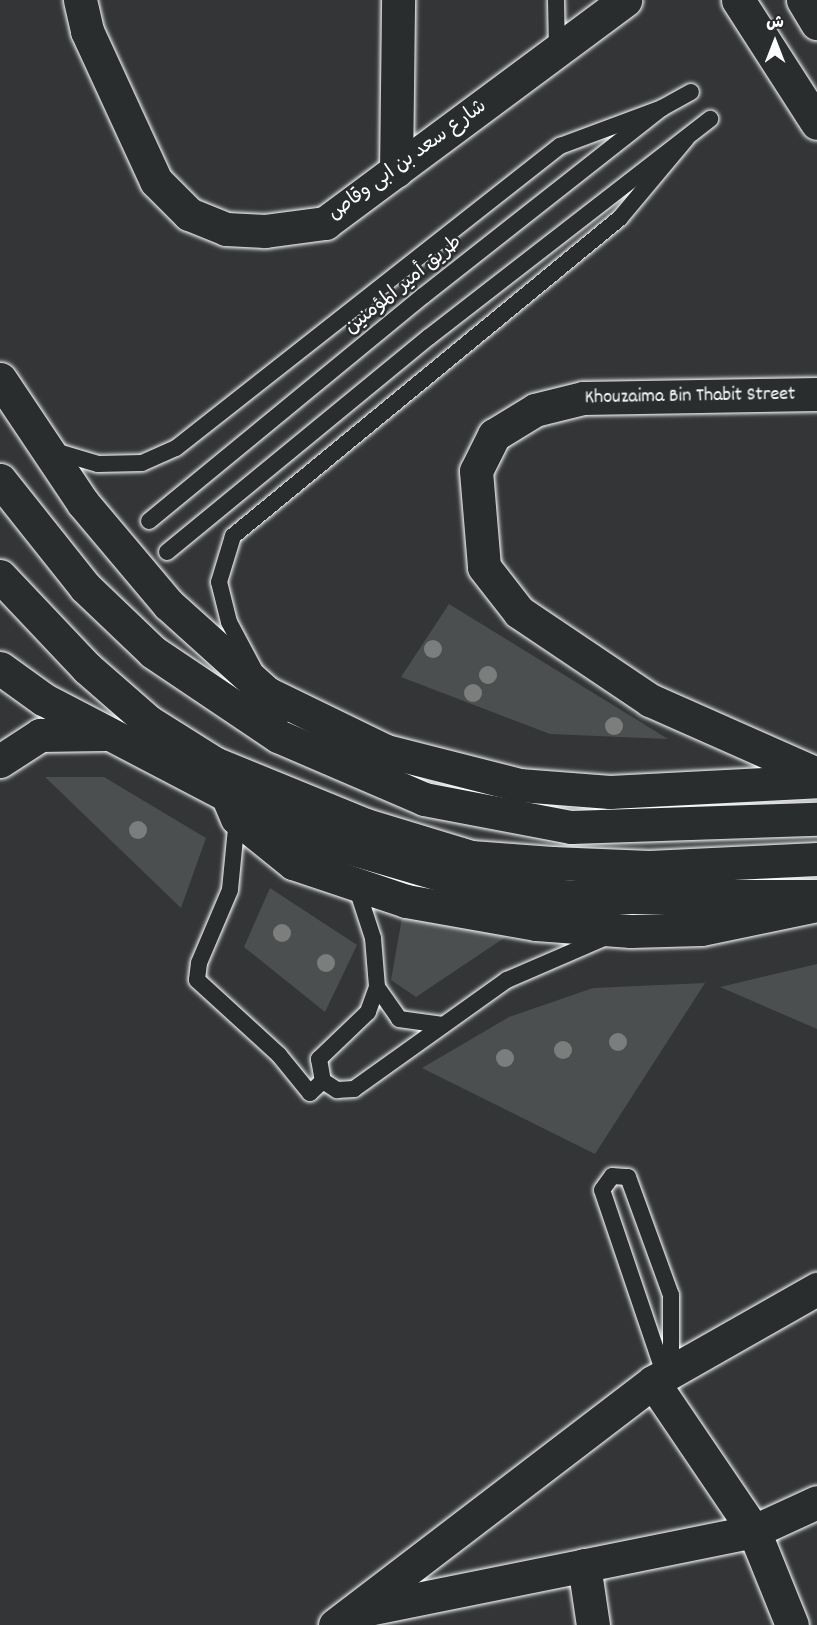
<!DOCTYPE html>
<html>
<head>
<meta charset="utf-8">
<style>
	body { margin:0 }
	#map { position:relative; width:817px; height:1625px; overflow:hidden; background:#333536; font-family:Dekko,"Playpen Sans Arabic",sans-serif }
	div>[style] { position:absolute }
	[style*='--x'] { left:calc(var(--x)*1px); top:calc(var(--y)*1px); width:calc(var(--w)*1px); rotate:calc(var(--a)*1deg) }
	.green>* { inset:0; background:#4c4f50 }
	.roads { filter:drop-shadow(0 0 2px #fff) drop-shadow(0 0 2px #fff) }
	.lane>* { height:16px; margin:-8px; padding:0 8px; transform-origin:8px; border-radius:8px; background:#2a2d2e }
	.street>* { height:33px; margin:-16.5px; padding:0 16.5px; transform-origin:16.5px; border-radius:16.5px; background:#2a2d2e }
	.secondary>* { height:33px; margin:-16.5px; padding:0 16.5px; transform-origin:16.5px; border-radius:16.5px; background:#2a2d2e }
	.highway>* { height:33px; margin:-16.5px; padding:0 16.5px; transform-origin:16.5px; border-radius:16.5px; background:#2a2d2e }
	.trees>* { width:18px; height:18px; margin:-9px; border-radius:50%; background:#7c7e7e }
	span { translate:-50% -50%; white-space:nowrap; text-align:center; line-height:1.15; -webkit-text-stroke:5px #2a2d2e; paint-order:stroke }
	.street-label { font-size:20px; color:#fff }
	.north { position:absolute; left:745px; top:12px; width:60px; height:60px; -webkit-text-stroke:4px #2a2d2e; paint-order:stroke; rotate:0deg; font-size:16px; font-weight:700; line-height:24px; text-align:center; color:#fff }
	.north::after { content:''; display:block; margin:auto; width:21px; height:27px; background:#fff; clip-path:polygon(50% 0,100% 100%,50% 72%,0 100%) }
</style>
</head>
<body>
<div id="map">
	<div class="green">
		<div style="clip-path:polygon(449px 604px,668px 739px,550px 734px,401px 677px)"></div>
		<div style="clip-path:polygon(45px 777px,104px 777px,206px 838px,181px 908px)"></div>
		<div style="clip-path:polygon(270px 888px,357px 945px,325px 1012px,244px 947px)"></div>
		<div style="clip-path:polygon(403px 912px,510px 934px,416px 997px,391px 980px)"></div>
		<div style="clip-path:polygon(817px 964px,817px 1029px,720px 987px)"></div>
		<div style="clip-path:polygon(705px 983px,595px 1154px,422px 1068px,509px 1017px,593px 988px)"></div>
	</div>
	<div class="roads">
		<div class="lane">
			<div style="--x:556;--y:0;--w:50;--a:88.9"></div>
			<div style="--x:51;--y:450;--w:49;--a:16.6"></div>
			<div style="--x:98;--y:464;--w:44;--a:-1.3"></div>
			<div style="--x:142;--y:463;--w:37;--a:-24"></div>
			<div style="--x:176;--y:448;--w:489;--a:-38.2"></div>
			<div style="--x:560;--y:146;--w:109;--a:-20.4"></div>
			<div style="--x:149;--y:521;--w:355;--a:-39.4"></div>
			<div style="--x:423;--y:296;--w:304;--a:-38.2"></div>
			<div style="--x:662;--y:108;--w:33;--a:-29"></div>
			<div style="--x:167;--y:552;--w:339;--a:-39.4"></div>
			<div style="--x:429;--y:337;--w:356;--a:-37.8"></div>
			<div style="--x:254;--y:669;--w:53;--a:-118"></div>
			<div style="--x:229;--y:622;--w:41;--a:-104"></div>
			<div style="--x:219;--y:582;--w:48;--a:-73.1"></div>
			<div style="--x:233;--y:536;--w:501;--a:-39.41"></div>
			<div style="--x:620;--y:218;--w:103;--a:-50.1"></div>
			<div style="--x:237;--y:818;--w:72;--a:95.6"></div>
			<div style="--x:230;--y:890;--w:79;--a:113"></div>
			<div style="--x:199;--y:963;--w:17;--a:97"></div>
			<div style="--x:197;--y:980;--w:111;--a:42.4"></div>
			<div style="--x:279;--y:1055;--w:49;--a:50.8"></div>
			<div style="--x:310;--y:1093;--w:18;--a:-43"></div>
			<div style="--x:357;--y:889;--w:52;--a:71.9"></div>
			<div style="--x:373;--y:938;--w:49;--a:85.3"></div>
			<div style="--x:377;--y:987;--w:27;--a:110"></div>
			<div style="--x:368;--y:1012;--w:68;--a:136.2"></div>
			<div style="--x:319;--y:1059;--w:22;--a:80"></div>
			<div style="--x:323;--y:1081;--w:17;--a:33"></div>
			<div style="--x:337;--y:1090;--w:17;--a:-3"></div>
			<div style="--x:354;--y:1089;--w:188;--a:-35.5"></div>
			<div style="--x:507;--y:980;--w:106;--a:-23.4"></div>
			<div style="--x:377;--y:987;--w:39;--a:55"></div>
			<div style="--x:399;--y:1019;--w:44;--a:7.8"></div>
			<div style="--x:665;--y:1376;--w:196;--a:-108.7"></div>
			<div style="--x:602;--y:1190;--w:17;--a:-54"></div>
			<div style="--x:612;--y:1176;--w:16;--a:4"></div>
			<div style="--x:628;--y:1177;--w:126;--a:70"></div>
			<div style="--x:671;--y:1295;--w:77;--a:90"></div>
		</div>
		<div class="street">
			<div style="--x:80;--y:0;--w:32;--a:77"></div>
			<div style="--x:87;--y:31;--w:165;--a:65.3"></div>
			<div style="--x:156;--y:181;--w:47;--a:45"></div>
			<div style="--x:189;--y:214;--w:40;--a:22"></div>
			<div style="--x:226;--y:229;--w:39;--a:3"></div>
			<div style="--x:265;--y:231;--w:61;--a:-7.6"></div>
			<div style="--x:325;--y:223;--w:374;--a:-36.6"></div>
			<div style="--x:738;--y:0;--w:146;--a:57.3"></div>
			<div style="--x:803;--y:0;--w:27;--a:59"></div>
			<div style="--x:396;--y:171;--w:171;--a:-89.3"></div>
			<div style="--x:817;--y:394;--w:234;--a:179"></div>
			<div style="--x:583;--y:398;--w:49;--a:166"></div>
			<div style="--x:535;--y:410;--w:48;--a:148.6"></div>
			<div style="--x:494;--y:435;--w:40;--a:116.6"></div>
			<div style="--x:476;--y:471;--w:96;--a:85.2"></div>
			<div style="--x:484;--y:567;--w:57;--a:52.1"></div>
			<div style="--x:519;--y:612;--w:158;--a:33.9"></div>
			<div style="--x:650;--y:700;--w:183;--a:23.9"></div>
			<div style="--x:227;--y:795;--w:25;--a:67"></div>
			<div style="--x:237;--y:818;--w:72;--a:38.8"></div>
			<div style="--x:293;--y:863;--w:119;--a:18.6"></div>
			<div style="--x:406;--y:901;--w:132;--a:10"></div>
			<div style="--x:536;--y:924;--w:95;--a:4.2"></div>
			<div style="--x:631;--y:931;--w:70;--a:-1.6"></div>
			<div style="--x:701;--y:929;--w:118;--a:-11.7"></div>
			<div style="--x:653;--y:1382;--w:189;--a:-29.6"></div>
			<div style="--x:584;--y:1565;--w:61;--a:81.5"></div>
			<div style="--x:358;--y:1611;--w:404;--a:-11.4"></div>
			<div style="--x:754;--y:1531;--w:69;--a:-24.7"></div>
			<div style="--x:335;--y:1625;--w:400;--a:-37.4"></div>
			<div style="--x:653;--y:1382;--w:180;--a:55.9"></div>
			<div style="--x:754;--y:1531;--w:101;--a:68"></div>
		</div>
		<div class="secondary">
			<div style="--x:0;--y:379;--w:149;--a:56.2"></div>
			<div style="--x:83;--y:503;--w:132;--a:49.9"></div>
			<div style="--x:168;--y:604;--w:133;--a:42"></div>
			<div style="--x:267;--y:693;--w:22;--a:77"></div>
			<div style="--x:0;--y:668;--w:53;--a:35.8"></div>
			<div style="--x:43;--y:699;--w:289;--a:27.6"></div>
			<div style="--x:299;--y:833;--w:189;--a:16.3"></div>
			<div style="--x:267;--y:693;--w:132;--a:26"></div>
			<div style="--x:386;--y:751;--w:137;--a:14.3"></div>
			<div style="--x:519;--y:785;--w:91;--a:4.4"></div>
			<div style="--x:610;--y:792;--w:207;--a:-3"></div>
			<div style="--x:0;--y:761;--w:48;--a:-33"></div>
			<div style="--x:40;--y:735;--w:65;--a:-0.9"></div>
			<div style="--x:460;--y:875;--w:23;--a:29"></div>
			<div style="--x:480;--y:886;--w:93;--a:6.8"></div>
			<div style="--x:572;--y:897;--w:245;--a:-0.2"></div>
		</div>
		<div class="highway">
			<div style="--x:0;--y:480;--w:137;--a:51.5"></div>
			<div style="--x:85;--y:587;--w:94;--a:43.7"></div>
			<div style="--x:153;--y:652;--w:151;--a:33.9"></div>
			<div style="--x:278;--y:736;--w:159;--a:23.3"></div>
			<div style="--x:424;--y:799;--w:150;--a:10.8"></div>
			<div style="--x:571;--y:827;--w:246;--a:-1.9"></div>
			<div style="--x:0;--y:576;--w:127;--a:46.6"></div>
			<div style="--x:87;--y:668;--w:82;--a:41.1"></div>
			<div style="--x:149;--y:722;--w:77;--a:32.2"></div>
			<div style="--x:214;--y:763;--w:164;--a:22.2"></div>
			<div style="--x:366;--y:825;--w:110;--a:16.9"></div>
			<div style="--x:471;--y:857;--w:81;--a:4.2"></div>
			<div style="--x:552;--y:863;--w:97;--a:2.4"></div>
			<div style="--x:649;--y:867;--w:168;--a:-2.7"></div>
		</div>
	</div>
	<div class="trees">
		<div style="left:433px;top:649px"></div>
		<div style="left:488px;top:675px"></div>
		<div style="left:473px;top:693px"></div>
		<div style="left:614px;top:726px"></div>
		<div style="left:138px;top:830px"></div>
		<div style="left:282px;top:933px"></div>
		<div style="left:326px;top:963px"></div>
		<div style="left:618px;top:1042px"></div>
		<div style="left:563px;top:1050px"></div>
		<div style="left:505px;top:1058px"></div>
	</div>
	<div class="street-label">
		<span style="left:408px;top:161px;rotate:-36deg">شارع سعد بن ابى وقاص</span>
		<span style="left:404px;top:286px;rotate:-39deg">طريق أمير المؤمنين</span>
		<span style="left:690px;top:397px;rotate:-1deg">Khouzaima Bin Thabit Street</span>
	</div>
	<div class="north">ش</div>
</div>
</body>
</html>
